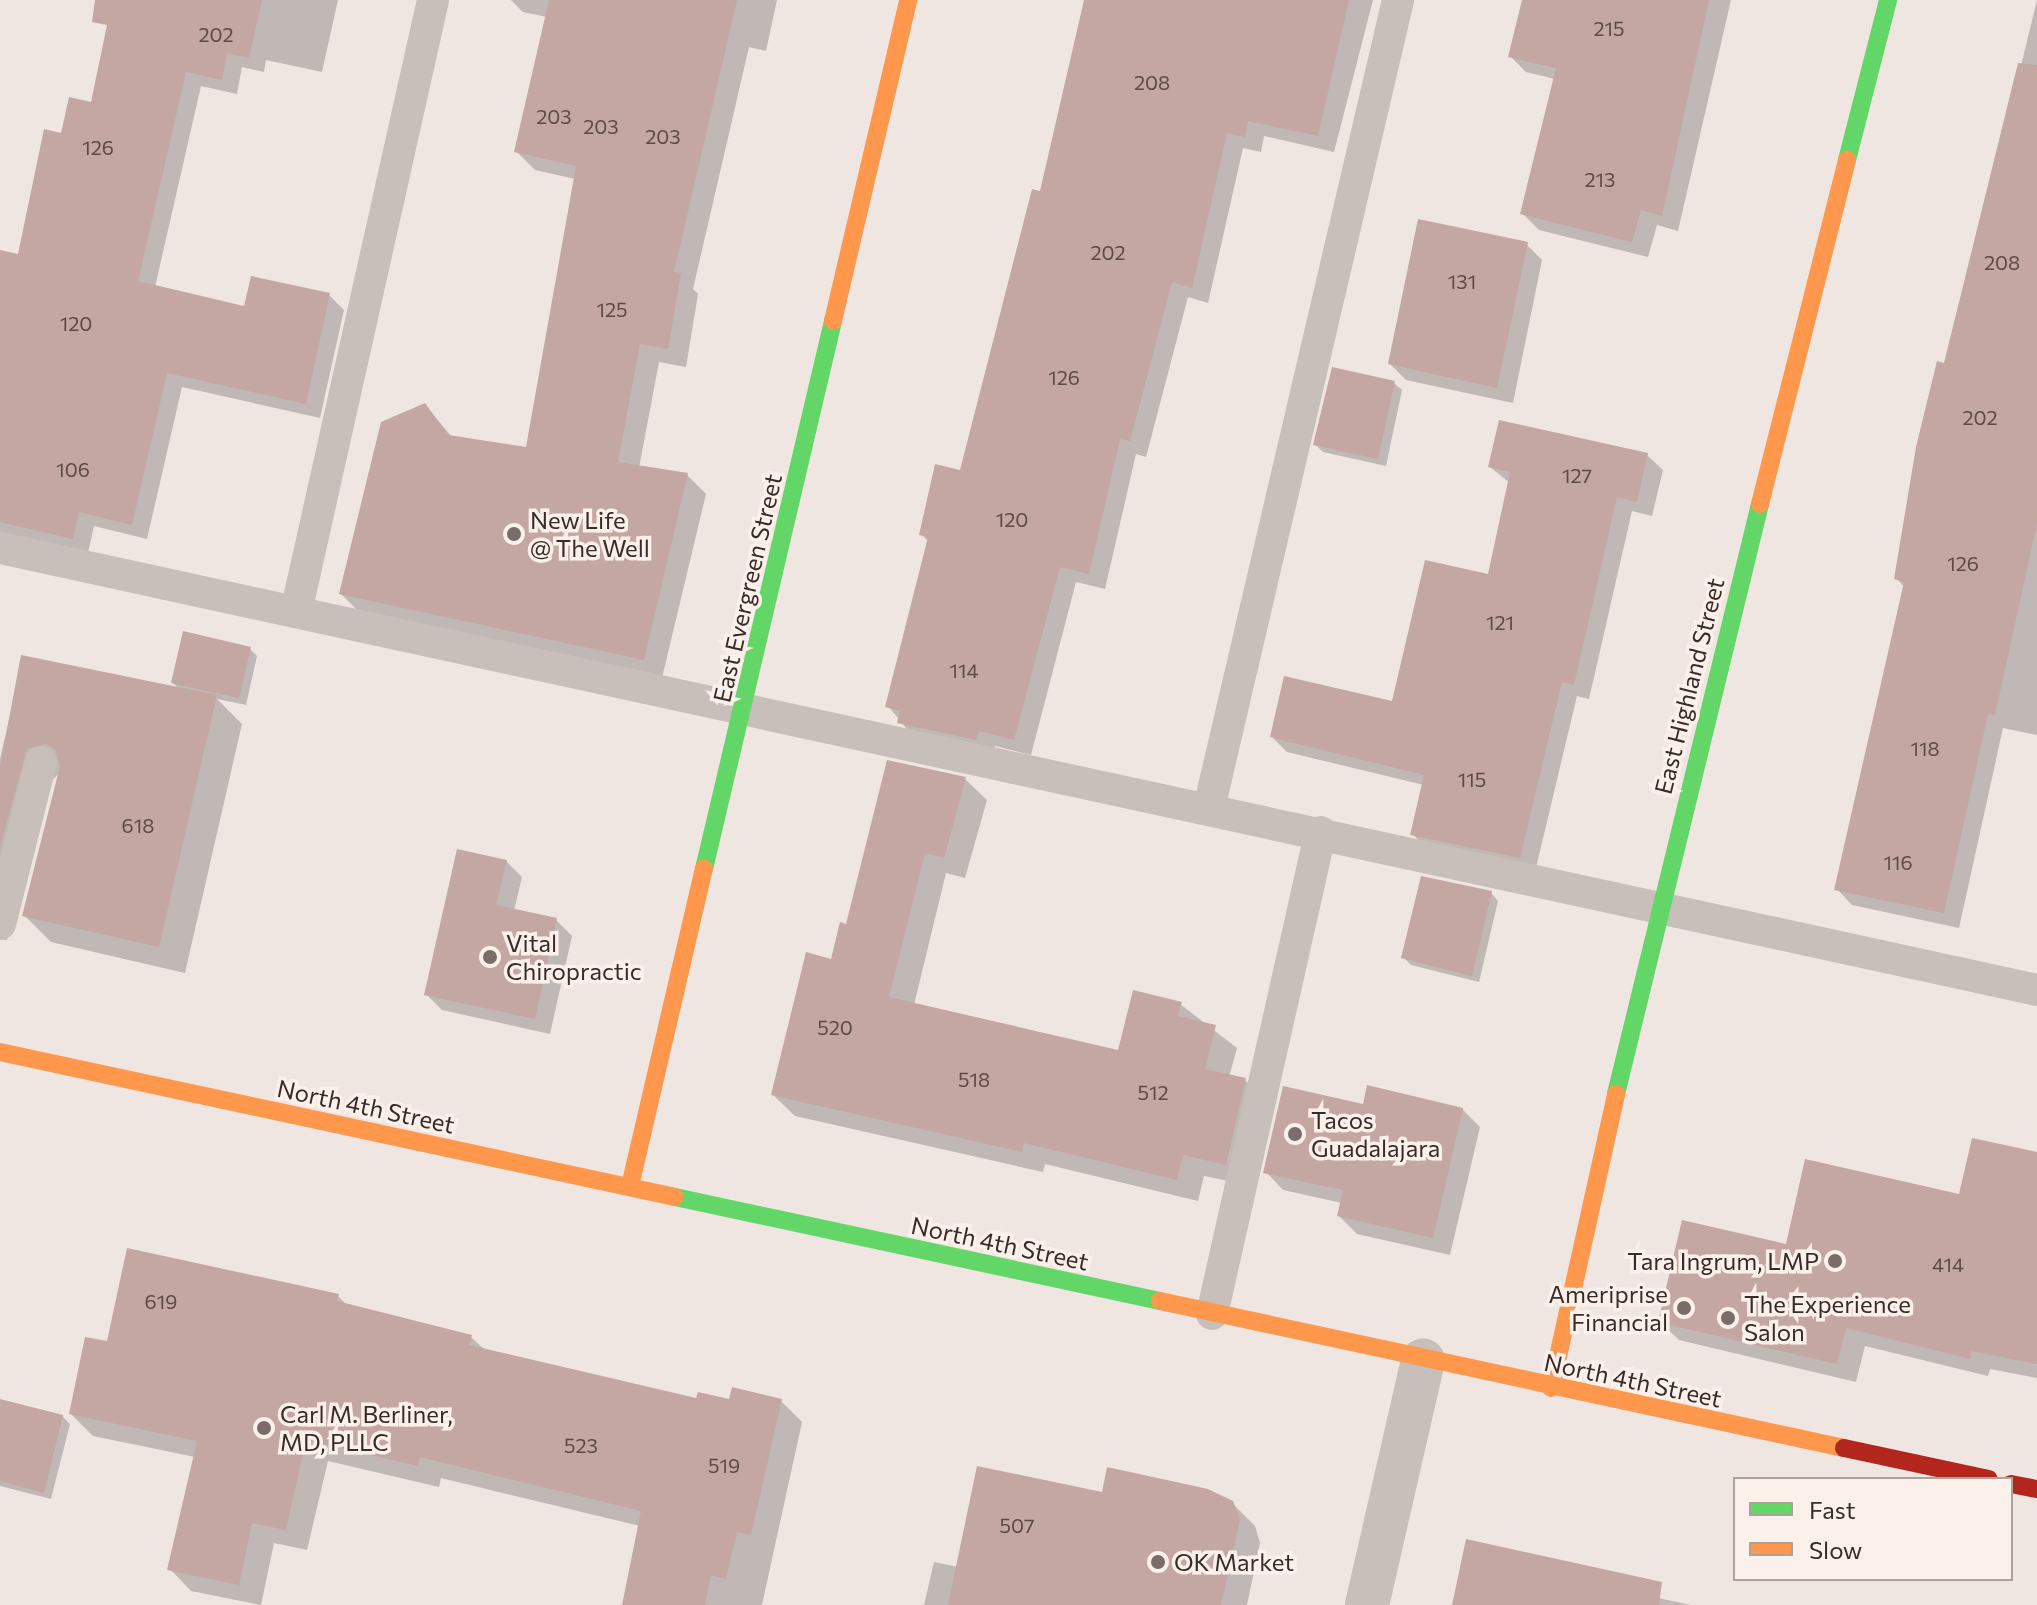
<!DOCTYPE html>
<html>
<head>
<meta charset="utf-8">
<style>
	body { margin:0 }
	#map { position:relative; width:2037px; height:1605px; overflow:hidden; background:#efe6e2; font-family:Commissioner,sans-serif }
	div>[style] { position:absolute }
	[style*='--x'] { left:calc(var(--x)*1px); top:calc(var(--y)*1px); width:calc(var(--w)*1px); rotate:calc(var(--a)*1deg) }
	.shadow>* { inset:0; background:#0003 }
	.building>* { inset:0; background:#c4a6a2 }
	.lane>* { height:32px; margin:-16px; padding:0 16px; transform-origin:16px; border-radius:16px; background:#c8bfba }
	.street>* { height:44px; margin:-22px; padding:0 22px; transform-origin:22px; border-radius:22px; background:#c8bfba }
	.fast>* { height:18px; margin:-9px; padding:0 9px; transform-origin:9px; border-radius:9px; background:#63d668 }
	.slow>* { height:18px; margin:-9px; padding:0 9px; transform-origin:9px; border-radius:9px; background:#ff974d }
	.jam>* { height:18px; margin:-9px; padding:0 9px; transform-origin:9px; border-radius:9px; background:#b3261e }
	.dots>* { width:22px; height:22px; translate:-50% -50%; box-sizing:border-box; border:4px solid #fbf0ea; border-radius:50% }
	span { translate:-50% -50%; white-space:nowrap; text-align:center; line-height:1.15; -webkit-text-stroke:7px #fbf0ea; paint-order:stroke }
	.number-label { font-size:20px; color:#5c4a46 }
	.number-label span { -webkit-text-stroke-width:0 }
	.poi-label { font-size:24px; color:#392b28 }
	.left { translate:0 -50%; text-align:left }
	.right { translate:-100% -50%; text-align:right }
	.street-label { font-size:24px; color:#392b28 }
	.legend { position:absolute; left:1733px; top:1477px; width:280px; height:104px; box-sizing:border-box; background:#fbf0ea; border:2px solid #ada19c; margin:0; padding:10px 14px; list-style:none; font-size:24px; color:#392b28 }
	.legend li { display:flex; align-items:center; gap:16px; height:40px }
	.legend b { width:40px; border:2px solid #ada19c }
</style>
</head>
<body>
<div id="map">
	<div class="shadow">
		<div style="clip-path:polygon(114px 0,338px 0,322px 72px,266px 60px,264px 72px,242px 67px,237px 94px,201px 86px,155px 287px,246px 308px,329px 295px,344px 310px,320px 418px,182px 387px,147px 539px,94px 526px,88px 553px,0 533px,0 273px,20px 256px,62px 136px,92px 104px)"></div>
		<div style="clip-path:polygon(511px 0,777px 0,766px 51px,749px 47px,693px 289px,698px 294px,686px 367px,659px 362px,639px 468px,687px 475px,706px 494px,662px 678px,360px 613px,341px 594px,425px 405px,453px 438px,527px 450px,575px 179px,535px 170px,516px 151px,547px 17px,523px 12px)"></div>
		<div style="clip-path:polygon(1095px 0,1373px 0,1334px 152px,1264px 136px,1261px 152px,1243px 148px,1208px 303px,1188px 297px,1146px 457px,1136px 454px,1105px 589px,1076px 582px,1031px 755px,995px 746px,993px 756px,915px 739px,888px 706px,929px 542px,922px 535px,961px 472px)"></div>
		<div style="clip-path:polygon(1535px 0,1731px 0,1678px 231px,1657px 225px,1648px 257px,1539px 230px,1523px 214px,1555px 79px,1526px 72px,1510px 56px)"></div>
		<div style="clip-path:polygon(2037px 0,2037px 735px,2003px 728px,1959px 928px,1852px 905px,1837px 889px,1905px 588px,1896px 578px)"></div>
		<div style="clip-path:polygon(1526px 244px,1542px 260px,1513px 403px,1406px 380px,1390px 364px)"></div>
		<div style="clip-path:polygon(1394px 383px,1402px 390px,1386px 466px,1323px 452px,1316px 445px)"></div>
		<div style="clip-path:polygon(1647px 455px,1663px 470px,1652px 516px,1632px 511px,1589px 699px,1577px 696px,1535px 872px,1428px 849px,1412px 834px,1424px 785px,1287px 752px,1272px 737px,1394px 704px,1490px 576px,1510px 483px,1490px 467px)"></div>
		<div style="clip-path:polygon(250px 649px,257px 656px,246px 705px,217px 699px,242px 724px,185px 973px,51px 942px,24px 915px,60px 772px,49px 784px,7px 940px,0 939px,0 759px,23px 657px,180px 690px,173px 683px)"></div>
		<div style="clip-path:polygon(965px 779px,987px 800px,965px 878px,946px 873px,914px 1005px,1120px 1052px,1180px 1004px,1237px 1048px,1229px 1077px,1245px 1080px,1266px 1102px,1248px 1185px,1204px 1176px,1198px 1201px,1045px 1164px,1043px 1172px,795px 1116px,773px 1095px,847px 926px)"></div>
		<div style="clip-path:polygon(506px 861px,522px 877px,514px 911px,556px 920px,572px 936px,550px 1034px,442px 1010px,426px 994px)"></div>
		<div style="clip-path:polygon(1491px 893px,1498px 901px,1479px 982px,1411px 965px,1403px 957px)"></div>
		<div style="clip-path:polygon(1364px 1106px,1462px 1109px,1480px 1127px,1450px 1255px,1357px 1234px,1339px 1216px,1342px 1203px,1283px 1190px,1266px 1172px)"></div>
		<div style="clip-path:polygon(2037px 1189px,2037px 1378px,1990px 1369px,1988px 1376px,1865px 1346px,1856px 1382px,1679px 1340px,1660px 1322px,1787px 1247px,1960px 1196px)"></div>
		<div style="clip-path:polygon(338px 1296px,348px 1306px,471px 1337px,486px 1351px,698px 1400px,780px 1400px,802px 1422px,762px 1605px,624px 1605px,640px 1526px,441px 1478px,439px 1487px,328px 1461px,307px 1550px,274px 1543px,261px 1605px,191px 1591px,170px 1569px,195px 1457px,93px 1436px,71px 1414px,109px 1344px)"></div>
		<div style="clip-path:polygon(62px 1416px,70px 1424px,51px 1499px,0 1486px,0 1429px)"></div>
		<div style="clip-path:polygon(1103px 1494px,1232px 1503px,1255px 1526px,1260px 1543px,1247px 1605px,924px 1605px,934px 1562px,958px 1567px)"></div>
		<div style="clip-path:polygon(1658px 1598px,1691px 1605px,1454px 1605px)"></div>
	</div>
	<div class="building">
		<div style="clip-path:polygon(95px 0,262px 0,249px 58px,227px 53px,222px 80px,186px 72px,138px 281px,244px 306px,251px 276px,330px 293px,306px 404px,167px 373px,132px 525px,79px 512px,73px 539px,0 522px,0 250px,18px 254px,44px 129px,61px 133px,69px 97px,91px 102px,107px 25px,92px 22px)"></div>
		<div style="clip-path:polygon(549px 0,737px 0,674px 272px,681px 273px,668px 349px,640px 344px,618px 462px,688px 473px,644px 660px,339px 594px,381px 422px,425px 403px,448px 435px,526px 447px,576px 166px,514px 152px)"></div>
		<div style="clip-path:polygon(1084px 0,1349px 0,1318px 136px,1248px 121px,1245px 137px,1227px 133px,1192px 288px,1172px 282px,1130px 441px,1120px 439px,1089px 574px,1060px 567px,1014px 740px,979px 731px,976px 740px,897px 723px,900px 711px,885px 707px,928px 537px,919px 535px,935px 464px,960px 470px,1032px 189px,1040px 191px)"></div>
		<div style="clip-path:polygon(1522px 0,1709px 0,1662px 216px,1641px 210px,1632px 242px,1520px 214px,1556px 68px,1508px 57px)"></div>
		<div style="clip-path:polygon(2018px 63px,2037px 65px,2037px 523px,1995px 715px,1988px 714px,1944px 913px,1834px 890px,1904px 582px,1894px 579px,1916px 447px,1937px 361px,1944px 363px)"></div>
		<div style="clip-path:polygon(1418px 219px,1528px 242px,1497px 388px,1388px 364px)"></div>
		<div style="clip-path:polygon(1332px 367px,1395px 381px,1378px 459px,1313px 445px)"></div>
		<div style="clip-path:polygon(1499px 420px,1648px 453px,1637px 502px,1617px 497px,1574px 685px,1562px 682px,1520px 858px,1410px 835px,1424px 775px,1270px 737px,1284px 676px,1392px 701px,1425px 560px,1488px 574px,1510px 472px,1488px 467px)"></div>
		<div style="clip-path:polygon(183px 631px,251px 647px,239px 698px,171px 683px)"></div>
		<div style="clip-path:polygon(21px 655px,217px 695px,159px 947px,22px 916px,60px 766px,55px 749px,46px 744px,27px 749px,0 847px,0 767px)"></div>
		<div style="clip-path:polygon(887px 760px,966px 777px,944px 858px,925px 853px,889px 997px,1118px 1050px,1133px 990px,1182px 1002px,1178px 1016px,1216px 1025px,1205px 1069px,1246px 1078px,1226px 1165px,1183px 1155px,1177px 1180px,1024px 1143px,1022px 1152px,771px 1095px,806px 952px,831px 959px,840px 922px,846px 924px)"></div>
		<div style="clip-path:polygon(457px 849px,507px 860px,496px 905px,557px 918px,535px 1019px,424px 995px)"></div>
		<div style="clip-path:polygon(1421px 876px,1492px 891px,1472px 976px,1401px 958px)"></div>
		<div style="clip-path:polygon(1367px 1085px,1463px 1108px,1433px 1238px,1337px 1216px,1343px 1190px,1263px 1173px,1283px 1086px,1363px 1104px)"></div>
		<div style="clip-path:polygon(1972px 1138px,2037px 1152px,2037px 1364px,1971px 1351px,1970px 1359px,1846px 1328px,1837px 1364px,1658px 1322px,1682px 1220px,1786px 1244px,1805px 1159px,1959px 1194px)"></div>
		<div style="clip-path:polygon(127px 1248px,339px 1294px,337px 1301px,472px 1335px,469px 1345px,696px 1398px,698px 1392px,729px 1399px,732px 1387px,782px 1399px,751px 1535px,737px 1532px,726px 1579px,711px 1575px,705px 1605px,622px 1605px,641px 1511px,420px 1457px,418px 1466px,306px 1440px,286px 1530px,252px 1523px,239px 1585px,167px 1570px,197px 1441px,69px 1414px,85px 1337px,107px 1341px)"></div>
		<div style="clip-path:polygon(0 1399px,63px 1415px,44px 1493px,0 1481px)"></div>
		<div style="clip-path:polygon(977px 1466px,1102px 1492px,1107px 1467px,1208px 1489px,1233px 1501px,1240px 1520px,1221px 1605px,948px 1605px)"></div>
		<div style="clip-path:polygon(1466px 1539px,1662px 1582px,1659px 1605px,1452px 1605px)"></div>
	</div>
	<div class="lane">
		<div style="--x:0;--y:548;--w:2084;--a:12.24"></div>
		<div style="--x:296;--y:612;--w:627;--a:-77.38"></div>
		<div style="--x:1209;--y:808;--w:830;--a:-76.83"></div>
		<div style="--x:0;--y:924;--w:167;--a:-75.8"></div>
		<div style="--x:1212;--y:1314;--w:494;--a:-77.3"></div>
	</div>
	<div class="street">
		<div style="--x:1367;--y:1605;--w:251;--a:-77.1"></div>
	</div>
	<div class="fast">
		<div style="--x:1847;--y:160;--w:165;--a:-75.6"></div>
		<div style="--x:704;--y:869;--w:563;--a:-76.75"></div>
		<div style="--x:1616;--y:1094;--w:607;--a:-76.28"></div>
		<div style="--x:675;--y:1197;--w:496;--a:12.1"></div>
	</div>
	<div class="slow">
		<div style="--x:833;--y:321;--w:330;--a:-76.8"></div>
		<div style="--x:1760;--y:504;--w:355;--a:-75.8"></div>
		<div style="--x:0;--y:1052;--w:690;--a:12.12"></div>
		<div style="--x:630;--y:1186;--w:326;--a:-76.9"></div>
		<div style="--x:1160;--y:1301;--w:700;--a:12.13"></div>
		<div style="--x:1551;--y:1388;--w:301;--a:-77.5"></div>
	</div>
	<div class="jam">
		<div style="--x:1844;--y:1448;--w:148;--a:12.1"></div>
		<div style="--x:2011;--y:1484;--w:26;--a:11"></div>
	</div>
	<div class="dots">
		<div style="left:514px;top:534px;background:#796c69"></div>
		<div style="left:490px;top:957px;background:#796c69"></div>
		<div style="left:1295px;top:1134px;background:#796c69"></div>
		<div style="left:1835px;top:1261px;background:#796c69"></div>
		<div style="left:1684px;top:1308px;background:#796c69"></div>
		<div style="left:1728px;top:1318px;background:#796c69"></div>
		<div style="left:264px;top:1428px;background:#796c69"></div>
		<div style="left:1158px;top:1562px;background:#796c69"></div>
	</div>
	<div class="number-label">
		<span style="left:1609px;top:28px">215</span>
		<span style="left:216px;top:34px">202</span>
		<span style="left:1152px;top:82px">208</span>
		<span style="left:554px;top:116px">203</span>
		<span style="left:601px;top:126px">203</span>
		<span style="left:663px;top:136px">203</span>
		<span style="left:98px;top:147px">126</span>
		<span style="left:1600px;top:179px">213</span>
		<span style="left:1108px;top:252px">202</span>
		<span style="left:2002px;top:262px">208</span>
		<span style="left:1462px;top:281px">131</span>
		<span style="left:612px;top:309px">125</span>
		<span style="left:76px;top:323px">120</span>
		<span style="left:1064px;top:377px">126</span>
		<span style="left:1980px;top:417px">202</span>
		<span style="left:73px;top:469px">106</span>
		<span style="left:1577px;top:475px">127</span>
		<span style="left:1012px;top:519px">120</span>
		<span style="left:1963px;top:563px">126</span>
		<span style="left:1500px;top:622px">121</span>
		<span style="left:964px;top:670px">114</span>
		<span style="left:1925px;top:748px">118</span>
		<span style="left:1472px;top:779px">115</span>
		<span style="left:138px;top:825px">618</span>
		<span style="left:1898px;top:862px">116</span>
		<span style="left:835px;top:1027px">520</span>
		<span style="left:974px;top:1079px">518</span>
		<span style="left:1153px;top:1092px">512</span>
		<span style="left:1948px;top:1264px">414</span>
		<span style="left:161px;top:1301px">619</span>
		<span style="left:581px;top:1445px">523</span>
		<span style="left:724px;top:1465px">519</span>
		<span style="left:1017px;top:1525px">507</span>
	</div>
	<div class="poi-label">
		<span class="left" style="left:530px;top:534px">New Life<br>@ The Well</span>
		<span class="left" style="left:506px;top:957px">Vital<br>Chiropractic</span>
		<span class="left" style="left:1311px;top:1134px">Tacos<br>Guadalajara</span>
		<span class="right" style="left:1819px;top:1261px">Tara Ingrum, LMP</span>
		<span class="right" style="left:1668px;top:1308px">Ameriprise<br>Financial</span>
		<span class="left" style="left:1744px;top:1318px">The Experience<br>Salon</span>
		<span class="left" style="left:280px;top:1428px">Carl M. Berliner,<br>MD, PLLC</span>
		<span class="left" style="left:1174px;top:1562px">OK Market</span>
	</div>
	<div class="street-label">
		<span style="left:747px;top:588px;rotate:-77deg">East Evergreen Street</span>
		<span style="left:1689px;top:686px;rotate:-76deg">East Highland Street</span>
		<span style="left:366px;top:1106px;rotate:12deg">North 4th Street</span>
		<span style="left:1000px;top:1243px;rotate:12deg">North 4th Street</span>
		<span style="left:1633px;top:1380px;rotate:12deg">North 4th Street</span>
	</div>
	<ul class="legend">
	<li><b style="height:10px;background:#63d668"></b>Fast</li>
	<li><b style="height:10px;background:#ff974d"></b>Slow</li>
	</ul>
</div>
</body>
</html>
